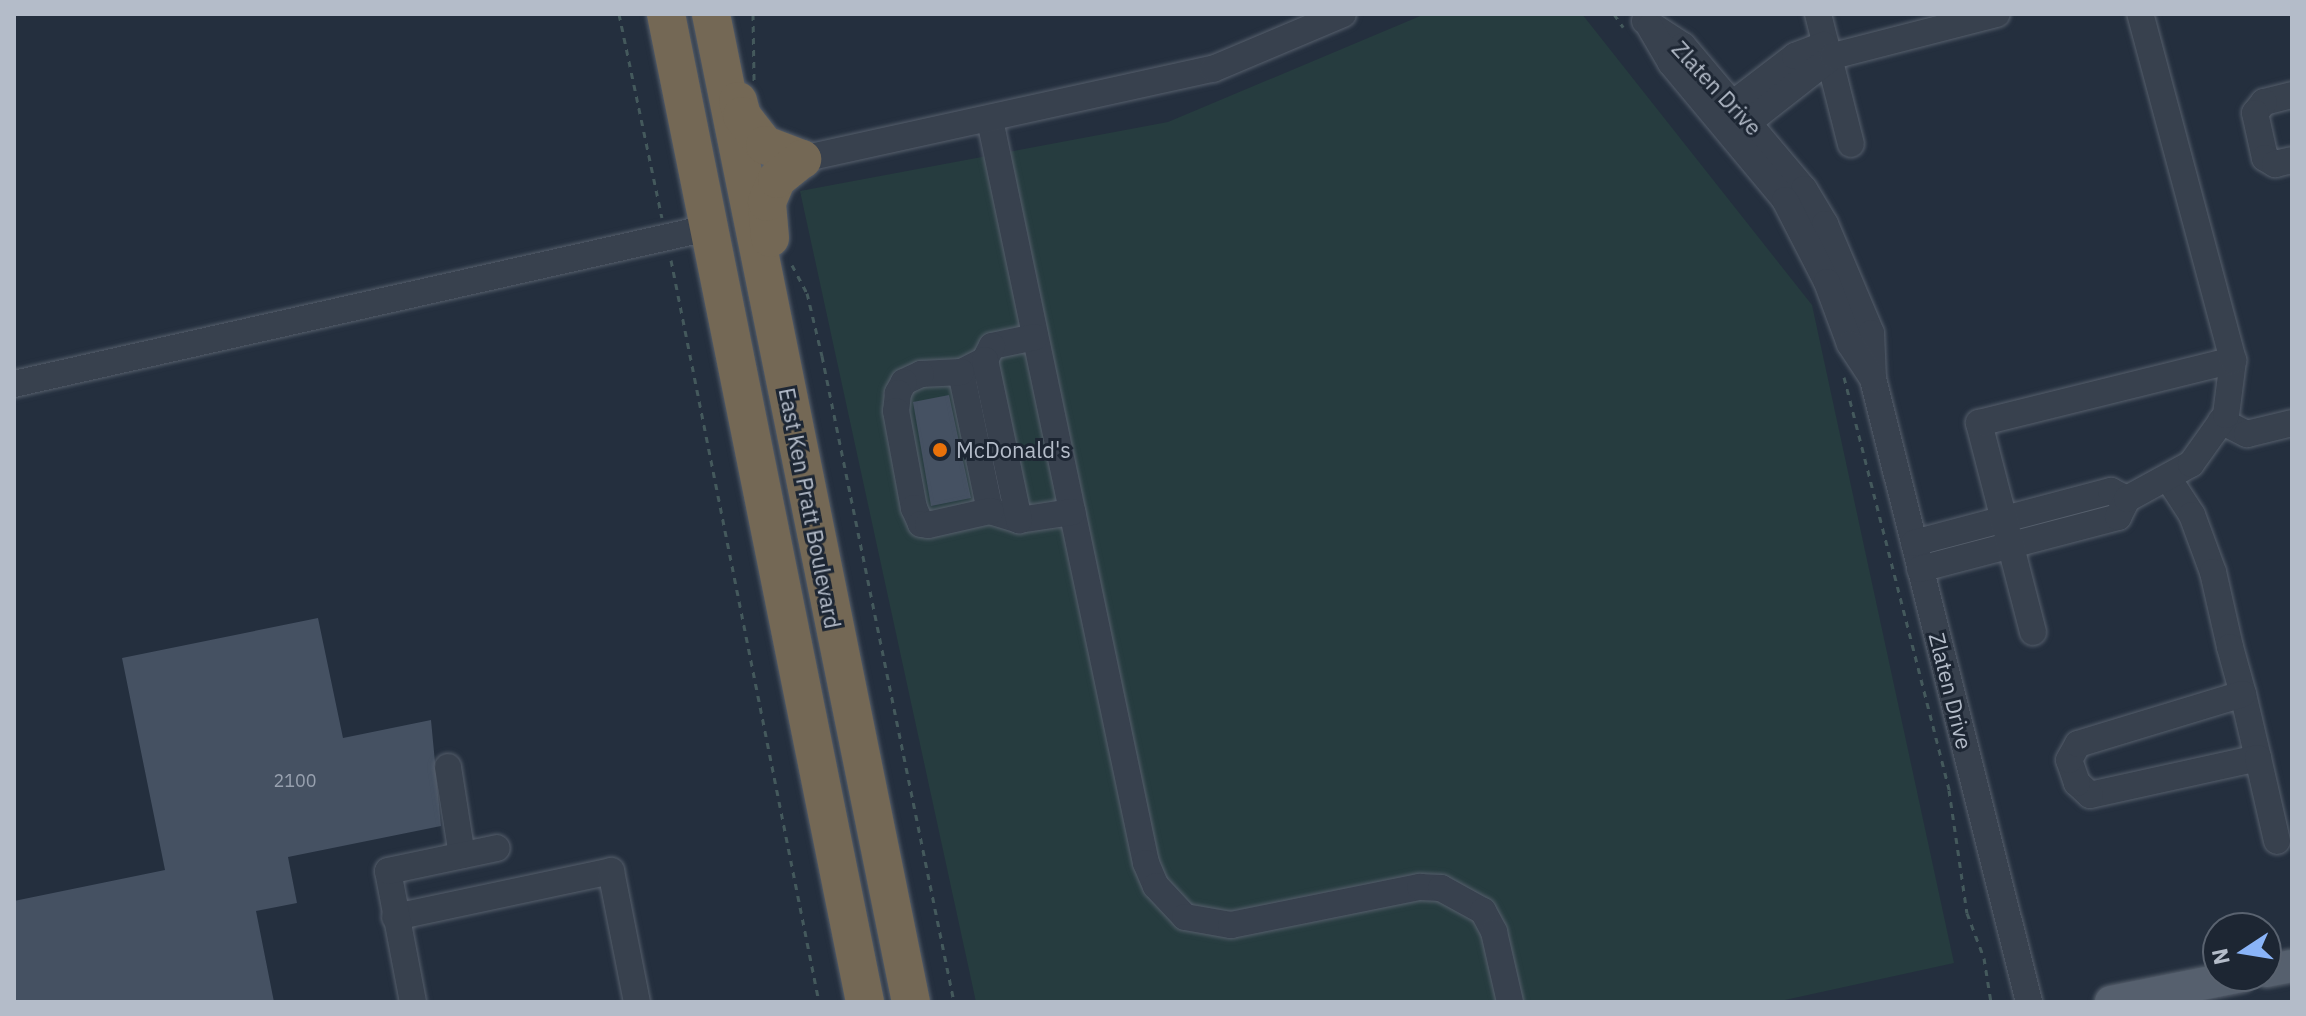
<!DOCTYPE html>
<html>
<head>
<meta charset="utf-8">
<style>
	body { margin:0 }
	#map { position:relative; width:2306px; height:1016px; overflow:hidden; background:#242f3e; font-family:"IBM Plex Sans",sans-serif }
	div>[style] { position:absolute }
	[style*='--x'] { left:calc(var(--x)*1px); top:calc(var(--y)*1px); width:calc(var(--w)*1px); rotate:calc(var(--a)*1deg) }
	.green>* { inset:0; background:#263c3f }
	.building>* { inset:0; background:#455162 }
	.path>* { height:3px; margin-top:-1.5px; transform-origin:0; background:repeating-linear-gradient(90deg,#44595c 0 6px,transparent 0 12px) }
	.roads { filter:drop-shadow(0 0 2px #565f6c) drop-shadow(0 0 2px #565f6c) }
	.minor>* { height:26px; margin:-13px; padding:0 13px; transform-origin:13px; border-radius:13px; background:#38414e }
	.major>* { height:32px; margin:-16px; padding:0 16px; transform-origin:16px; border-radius:16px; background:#56606e }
	.highway>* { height:38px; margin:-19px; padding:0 19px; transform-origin:19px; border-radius:19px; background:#746855 }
	.dots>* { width:22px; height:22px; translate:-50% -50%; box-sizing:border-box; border:4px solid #1d2633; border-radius:50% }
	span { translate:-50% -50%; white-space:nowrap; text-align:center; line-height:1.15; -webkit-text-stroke:6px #1d2633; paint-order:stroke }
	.number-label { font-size:18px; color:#98a1af }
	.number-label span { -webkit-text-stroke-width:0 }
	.street-label { font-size:22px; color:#b4bcc9 }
	.poi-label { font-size:22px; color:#b4bcc9 }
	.left { translate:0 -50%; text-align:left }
	.frame { position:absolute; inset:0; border:16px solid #b4bcc9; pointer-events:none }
	.north { position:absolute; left:2202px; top:912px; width:80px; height:80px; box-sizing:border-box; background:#1d2633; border:2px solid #59626f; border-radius:50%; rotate:258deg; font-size:22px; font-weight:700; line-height:32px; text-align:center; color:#b4bcc9 }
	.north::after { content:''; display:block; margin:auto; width:28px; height:36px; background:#8ab4f8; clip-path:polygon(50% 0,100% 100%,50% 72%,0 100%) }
</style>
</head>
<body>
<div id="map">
	<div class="green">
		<div style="clip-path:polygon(1425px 14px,1582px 14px,1812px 305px,1954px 963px,1776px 1002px,976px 1002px,800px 191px,1168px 122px)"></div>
	</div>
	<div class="building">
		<div style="clip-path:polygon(949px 395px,971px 498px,931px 506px,913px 402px)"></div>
		<div style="clip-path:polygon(318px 618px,343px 738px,431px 720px,441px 826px,288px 857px,297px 903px,256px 911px,274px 1002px,14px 1002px,14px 901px,165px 870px,122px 658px)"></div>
	</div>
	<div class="path">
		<div style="--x:619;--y:14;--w:208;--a:78.1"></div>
		<div style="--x:753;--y:14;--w:67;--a:89.1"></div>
		<div style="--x:1614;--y:14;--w:16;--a:55"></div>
		<div style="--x:671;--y:260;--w:757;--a:78.72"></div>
		<div style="--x:792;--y:265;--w:32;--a:62"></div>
		<div style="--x:807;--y:293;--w:65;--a:76.6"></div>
		<div style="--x:822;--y:356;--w:659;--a:78.45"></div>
		<div style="--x:1844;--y:377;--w:426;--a:75.7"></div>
		<div style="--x:1949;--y:790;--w:124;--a:81.7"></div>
		<div style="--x:1967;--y:913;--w:48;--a:69.3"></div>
		<div style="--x:1984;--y:958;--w:45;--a:81"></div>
	</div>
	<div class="roads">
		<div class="minor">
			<div style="--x:1818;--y:14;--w:134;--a:75.8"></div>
			<div style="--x:1645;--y:21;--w:45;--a:33.3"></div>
			<div style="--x:1683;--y:46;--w:187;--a:49.8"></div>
			<div style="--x:1804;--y:189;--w:41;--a:59"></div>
			<div style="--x:1825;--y:224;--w:118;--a:67.1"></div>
			<div style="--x:1871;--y:333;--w:46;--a:87.5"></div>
			<div style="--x:1873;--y:379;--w:642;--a:75.94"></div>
			<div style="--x:1650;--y:27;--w:42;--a:59.7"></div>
			<div style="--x:1671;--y:63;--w:178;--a:50.2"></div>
			<div style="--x:1785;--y:200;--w:92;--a:62.9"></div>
			<div style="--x:1827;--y:282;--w:66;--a:69.6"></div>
			<div style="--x:1850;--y:344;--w:42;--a:56.7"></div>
			<div style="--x:2292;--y:95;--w:29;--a:166"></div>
			<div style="--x:2264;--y:102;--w:14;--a:129"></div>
			<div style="--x:2255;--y:113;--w:46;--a:77.5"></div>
			<div style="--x:2265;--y:158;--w:12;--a:31"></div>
			<div style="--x:2275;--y:164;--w:17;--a:-13"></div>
			<div style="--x:1735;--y:102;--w:76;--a:-37.5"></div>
			<div style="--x:1795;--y:56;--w:31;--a:-21"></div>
			<div style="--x:990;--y:120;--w:759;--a:78.14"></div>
			<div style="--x:1146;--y:863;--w:25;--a:67"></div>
			<div style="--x:1156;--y:886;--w:42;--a:46.9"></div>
			<div style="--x:1185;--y:917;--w:47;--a:9.9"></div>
			<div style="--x:1231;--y:925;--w:193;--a:-11.4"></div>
			<div style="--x:1420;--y:887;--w:21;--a:3"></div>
			<div style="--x:1441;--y:888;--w:48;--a:28.7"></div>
			<div style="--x:1483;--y:911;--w:24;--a:62"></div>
			<div style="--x:1494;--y:932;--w:72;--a:77.1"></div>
			<div style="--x:1750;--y:121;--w:105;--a:-38.1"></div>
			<div style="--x:1833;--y:56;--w:169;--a:-14.4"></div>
			<div style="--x:802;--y:159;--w:421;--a:-12.4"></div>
			<div style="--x:1213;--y:69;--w:141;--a:-22.9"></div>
			<div style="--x:1035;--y:337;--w:44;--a:168.2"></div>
			<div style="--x:992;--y:346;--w:16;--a:117"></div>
			<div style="--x:985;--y:360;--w:27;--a:153"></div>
			<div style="--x:961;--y:372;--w:142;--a:78.2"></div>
			<div style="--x:990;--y:511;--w:30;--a:17"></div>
			<div style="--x:1019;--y:520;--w:54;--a:-8.6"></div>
			<div style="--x:985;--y:360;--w:164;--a:78"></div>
			<div style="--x:961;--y:372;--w:40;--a:177.1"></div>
			<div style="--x:921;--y:374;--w:19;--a:155"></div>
			<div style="--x:904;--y:382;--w:13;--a:119"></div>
			<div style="--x:898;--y:393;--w:18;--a:96"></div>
			<div style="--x:896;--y:411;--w:99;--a:79.5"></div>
			<div style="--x:914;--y:508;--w:17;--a:66"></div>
			<div style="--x:921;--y:524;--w:7;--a:8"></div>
			<div style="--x:928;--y:525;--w:64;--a:-12.7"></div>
			<div style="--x:14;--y:384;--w:711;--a:-12.67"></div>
			<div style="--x:2221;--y:421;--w:29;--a:27"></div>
			<div style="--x:2247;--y:434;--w:46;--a:-13.7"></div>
			<div style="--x:2168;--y:478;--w:44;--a:57"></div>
			<div style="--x:2192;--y:515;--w:61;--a:69.8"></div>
			<div style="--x:2213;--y:572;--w:77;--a:77.2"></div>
			<div style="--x:2230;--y:647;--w:49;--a:74.5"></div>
			<div style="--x:2243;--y:694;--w:66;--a:76.8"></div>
			<div style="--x:2258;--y:758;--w:172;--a:167.6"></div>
			<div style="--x:2090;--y:795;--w:18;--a:-137"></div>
			<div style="--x:2077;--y:783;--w:24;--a:-109"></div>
			<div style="--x:2069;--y:760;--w:18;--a:-61"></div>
			<div style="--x:2078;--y:744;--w:172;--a:-16.9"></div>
			<div style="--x:1914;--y:543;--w:204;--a:-14.8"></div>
			<div style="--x:2111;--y:491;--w:18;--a:27"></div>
			<div style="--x:1920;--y:569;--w:205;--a:-14.7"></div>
			<div style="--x:2118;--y:517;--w:20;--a:-63"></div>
			<div style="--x:2127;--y:499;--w:73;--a:-28.7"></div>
			<div style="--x:2191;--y:464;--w:60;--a:-54.5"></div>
			<div style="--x:2226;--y:415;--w:55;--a:-82.7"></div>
			<div style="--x:2033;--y:632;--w:216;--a:-104.5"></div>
			<div style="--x:1979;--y:423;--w:262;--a:-13.9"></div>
			<div style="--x:2233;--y:360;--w:358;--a:-105"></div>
			<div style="--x:2258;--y:758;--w:85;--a:77.1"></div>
			<div style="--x:448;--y:767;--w:89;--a:81"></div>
			<div style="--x:395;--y:917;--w:221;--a:-12"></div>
			<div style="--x:611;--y:871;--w:134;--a:78.8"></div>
			<div style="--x:413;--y:1002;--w:133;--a:-100.8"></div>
			<div style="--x:388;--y:871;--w:111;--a:-11.9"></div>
		</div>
		<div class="major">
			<div style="--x:2266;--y:971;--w:26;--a:-11"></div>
			<div style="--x:2111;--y:1002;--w:133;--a:-11.3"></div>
		</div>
		<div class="highway">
			<div style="--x:666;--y:14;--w:1008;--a:78.61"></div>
			<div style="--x:711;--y:14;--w:1008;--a:78.56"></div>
			<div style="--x:738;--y:101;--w:16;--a:75"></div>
			<div style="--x:742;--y:116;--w:37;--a:52"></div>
			<div style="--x:765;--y:145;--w:40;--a:21"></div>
			<div style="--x:770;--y:238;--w:36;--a:-95"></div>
			<div style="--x:767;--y:202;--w:25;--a:-67"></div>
			<div style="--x:777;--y:179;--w:32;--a:-39"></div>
		</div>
	</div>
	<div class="dots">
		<div style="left:940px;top:450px;background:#e8710a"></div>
	</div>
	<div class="number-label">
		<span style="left:295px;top:781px">2100</span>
	</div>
	<div class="street-label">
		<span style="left:1717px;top:88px;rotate:47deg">Zlaten Drive</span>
		<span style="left:810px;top:508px;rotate:79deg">East Ken Pratt Boulevard</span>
		<span style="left:1951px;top:691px;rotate:76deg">Zlaten Drive</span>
	</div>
	<div class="poi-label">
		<span class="left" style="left:956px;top:450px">McDonald's</span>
	</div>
	<div class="frame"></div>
	<div class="north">N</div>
</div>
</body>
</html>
